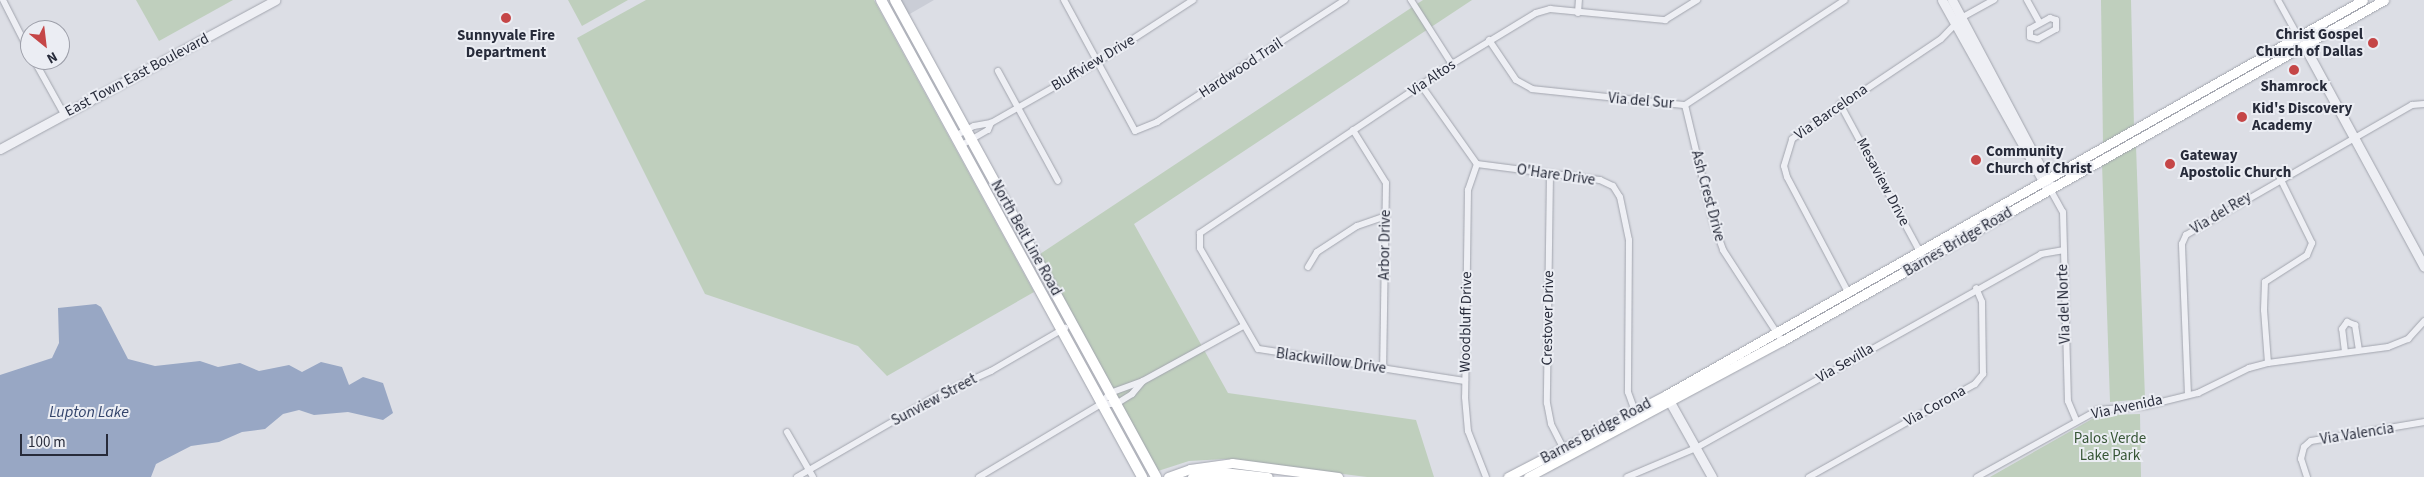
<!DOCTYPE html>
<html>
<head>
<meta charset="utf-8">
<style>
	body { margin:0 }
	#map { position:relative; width:2424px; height:477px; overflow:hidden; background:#dcdee5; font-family:"Source Sans 3",sans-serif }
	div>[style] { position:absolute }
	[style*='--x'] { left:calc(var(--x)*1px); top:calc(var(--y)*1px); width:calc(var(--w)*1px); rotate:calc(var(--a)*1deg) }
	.built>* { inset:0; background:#cacdd6 }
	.green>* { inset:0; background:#bfcfbd }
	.water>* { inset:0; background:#98a7c4 }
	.roads { filter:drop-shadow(0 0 1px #a2a5ae) drop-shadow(0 0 1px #a2a5ae) }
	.minor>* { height:6px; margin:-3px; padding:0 3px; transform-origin:3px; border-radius:3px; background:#eeeff4 }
	.tertiary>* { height:9px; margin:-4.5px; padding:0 4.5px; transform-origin:4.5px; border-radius:4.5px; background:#eeeff4 }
	.secondary>* { height:9px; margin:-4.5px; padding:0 4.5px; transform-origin:4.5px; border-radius:4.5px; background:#fff }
	.primary>* { height:10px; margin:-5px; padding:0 5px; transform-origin:5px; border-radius:5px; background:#fff }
	.dots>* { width:14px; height:14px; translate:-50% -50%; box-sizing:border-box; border:2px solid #ebedf3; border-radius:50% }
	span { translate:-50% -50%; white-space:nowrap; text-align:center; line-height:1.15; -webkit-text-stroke:4px #ebedf3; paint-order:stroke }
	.poi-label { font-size:15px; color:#272b3a; font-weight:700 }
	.right { translate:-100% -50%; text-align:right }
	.left { translate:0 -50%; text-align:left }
	.street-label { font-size:15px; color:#272b3a }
	.park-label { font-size:15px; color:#365535 }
	.water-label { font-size:16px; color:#33446b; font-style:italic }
	.north { position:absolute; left:20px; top:20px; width:50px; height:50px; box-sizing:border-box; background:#ebedf3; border:1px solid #9d9fa9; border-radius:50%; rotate:151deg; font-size:14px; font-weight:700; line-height:20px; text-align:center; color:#272b3a }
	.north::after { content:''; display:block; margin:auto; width:18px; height:22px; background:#c54647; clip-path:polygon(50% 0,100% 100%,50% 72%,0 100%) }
	.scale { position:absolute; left:20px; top:434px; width:88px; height:22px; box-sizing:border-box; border:2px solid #272b3a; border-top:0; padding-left:6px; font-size:15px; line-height:18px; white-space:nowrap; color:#272b3a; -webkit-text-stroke:4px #ebedf3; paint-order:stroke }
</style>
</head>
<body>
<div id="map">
	<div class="built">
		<div style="clip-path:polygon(900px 0,934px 0,908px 15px)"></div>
	</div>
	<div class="green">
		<div style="clip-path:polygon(136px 0,233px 0,159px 41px)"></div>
		<div style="clip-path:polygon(568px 0,628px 0,582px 26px)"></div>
		<div style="clip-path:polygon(646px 0,874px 0,1034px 292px,887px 376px,858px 346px,705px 294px,577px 38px)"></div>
		<div style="clip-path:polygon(1423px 0,1472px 0,1134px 224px,1228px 393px,1416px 420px,1434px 477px,1367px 477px,1225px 459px,1189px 461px,1158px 471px,1040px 254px)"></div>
		<div style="clip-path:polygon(2101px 0,2131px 0,2134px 127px,2103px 144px)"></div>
		<div style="clip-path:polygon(2136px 146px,2145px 399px,2110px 402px,2102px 163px)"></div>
		<div style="clip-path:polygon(2140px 414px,2141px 477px,1990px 477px,2092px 419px,2107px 415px)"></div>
	</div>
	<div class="water">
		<div style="clip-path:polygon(96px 304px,101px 307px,128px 359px,155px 366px,200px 361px,218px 367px,240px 363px,259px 371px,289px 365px,302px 372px,321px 362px,342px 367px,349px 385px,363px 377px,383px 383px,393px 413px,383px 420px,348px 412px,314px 415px,299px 410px,283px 414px,265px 429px,242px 432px,219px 442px,191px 446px,156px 464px,151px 477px,0 477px,0 375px,52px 358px,59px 343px,58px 308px)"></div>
	</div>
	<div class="roads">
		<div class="minor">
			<div style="--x:3;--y:0;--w:59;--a:63"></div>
			<div style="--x:1064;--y:0;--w:149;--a:61.5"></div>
			<div style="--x:1135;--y:131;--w:24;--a:-22"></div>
			<div style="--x:1157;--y:122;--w:224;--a:-33"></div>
			<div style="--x:1411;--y:0;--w:76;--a:57.4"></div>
			<div style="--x:2027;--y:0;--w:26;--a:61"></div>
			<div style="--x:2278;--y:0;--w:43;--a:61.1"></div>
			<div style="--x:1578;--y:13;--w:13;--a:-86"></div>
			<div style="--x:2050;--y:18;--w:6;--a:18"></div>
			<div style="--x:2056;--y:20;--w:9;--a:90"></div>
			<div style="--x:2056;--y:29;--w:21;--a:151"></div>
			<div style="--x:2038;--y:39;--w:8;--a:-166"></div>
			<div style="--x:2030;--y:37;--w:8;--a:-90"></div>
			<div style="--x:2030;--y:29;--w:23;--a:-29"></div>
			<div style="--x:1489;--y:40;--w:48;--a:56"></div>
			<div style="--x:1516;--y:80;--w:18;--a:29"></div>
			<div style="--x:1532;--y:89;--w:154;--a:6"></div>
			<div style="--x:1685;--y:105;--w:191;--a:-33.3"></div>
			<div style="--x:34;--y:60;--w:62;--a:60.9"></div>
			<div style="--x:998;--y:71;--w:125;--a:61.4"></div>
			<div style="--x:1421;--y:85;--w:97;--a:54.7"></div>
			<div style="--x:1477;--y:164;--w:124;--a:7.4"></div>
			<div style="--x:1600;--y:180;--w:14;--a:25"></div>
			<div style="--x:1613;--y:186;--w:13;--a:58"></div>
			<div style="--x:1620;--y:197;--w:44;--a:78.2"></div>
			<div style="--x:1629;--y:240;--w:152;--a:90.4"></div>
			<div style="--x:1628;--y:392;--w:23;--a:70"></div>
			<div style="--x:1840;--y:104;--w:179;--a:61.6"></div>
			<div style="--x:1685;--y:105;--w:120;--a:76.5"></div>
			<div style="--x:1713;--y:222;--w:30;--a:70"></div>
			<div style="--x:1723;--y:250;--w:108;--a:57"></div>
			<div style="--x:1353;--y:130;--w:62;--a:58.1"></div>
			<div style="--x:1386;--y:183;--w:186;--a:90.9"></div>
			<div style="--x:955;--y:136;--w:21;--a:-28"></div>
			<div style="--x:974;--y:126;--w:17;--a:-10"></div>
			<div style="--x:991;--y:123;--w:121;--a:-29.7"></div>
			<div style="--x:1096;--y:63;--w:116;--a:-33"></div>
			<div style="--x:960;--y:146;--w:32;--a:-30"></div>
			<div style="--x:988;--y:130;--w:8;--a:-67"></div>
			<div style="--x:1477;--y:164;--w:28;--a:109"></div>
			<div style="--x:1468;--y:190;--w:207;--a:90.8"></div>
			<div style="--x:1465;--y:397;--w:34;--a:85"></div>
			<div style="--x:1468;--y:431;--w:49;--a:68.6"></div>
			<div style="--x:1550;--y:174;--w:229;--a:90.8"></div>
			<div style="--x:1547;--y:403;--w:21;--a:79"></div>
			<div style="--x:1551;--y:424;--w:31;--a:63"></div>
			<div style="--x:2050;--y:189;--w:26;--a:61"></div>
			<div style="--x:2063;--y:212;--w:189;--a:88.5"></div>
			<div style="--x:2068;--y:401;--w:21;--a:67"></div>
			<div style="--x:1308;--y:267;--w:17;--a:-59"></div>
			<div style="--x:1317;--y:252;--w:48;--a:-33"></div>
			<div style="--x:1357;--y:226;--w:31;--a:-19"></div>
			<div style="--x:1849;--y:294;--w:132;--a:-117.9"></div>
			<div style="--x:1787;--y:177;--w:11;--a:-105"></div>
			<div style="--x:1784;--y:166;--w:28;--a:-73"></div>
			<div style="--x:1792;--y:139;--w:179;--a:-33.9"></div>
			<div style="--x:1941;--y:39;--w:29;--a:-46"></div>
			<div style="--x:1961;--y:18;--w:38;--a:-29"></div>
			<div style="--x:2345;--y:352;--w:23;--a:-97"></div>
			<div style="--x:2342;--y:329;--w:9;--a:-54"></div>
			<div style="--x:2347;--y:322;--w:9;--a:21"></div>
			<div style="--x:2355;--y:325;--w:25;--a:81"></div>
			<div style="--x:2268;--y:363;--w:53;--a:-94.3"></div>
			<div style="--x:2264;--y:310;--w:28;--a:-88"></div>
			<div style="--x:2265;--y:282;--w:50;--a:-32.7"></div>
			<div style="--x:2307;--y:255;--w:13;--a:-67"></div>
			<div style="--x:2312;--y:243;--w:72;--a:-116.2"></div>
			<div style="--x:1465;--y:381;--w:209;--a:-171.2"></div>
			<div style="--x:1258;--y:349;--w:116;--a:-119.9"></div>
			<div style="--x:1200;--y:248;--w:15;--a:-90"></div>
			<div style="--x:1200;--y:233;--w:303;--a:-33.8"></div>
			<div style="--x:1452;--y:64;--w:98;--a:-31.3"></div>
			<div style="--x:1536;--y:13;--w:15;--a:-16"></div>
			<div style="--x:1550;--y:9;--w:116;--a:5.5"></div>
			<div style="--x:1665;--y:20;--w:38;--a:-32"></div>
			<div style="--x:2188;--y:395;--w:151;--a:-92.3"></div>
			<div style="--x:2182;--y:244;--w:10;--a:-66"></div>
			<div style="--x:2186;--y:235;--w:261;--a:-29.9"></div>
			<div style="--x:2412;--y:105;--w:12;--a:-5"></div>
			<div style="--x:1101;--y:404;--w:15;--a:0"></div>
			<div style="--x:1116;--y:404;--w:19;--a:-32"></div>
			<div style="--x:1132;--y:394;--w:17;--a:-50"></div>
			<div style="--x:787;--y:432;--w:52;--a:60"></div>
			<div style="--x:797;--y:477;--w:162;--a:-30.1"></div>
			<div style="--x:937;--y:396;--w:60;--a:-24.8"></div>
			<div style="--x:991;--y:371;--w:86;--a:-30.2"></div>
			<div style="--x:979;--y:477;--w:142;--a:-30.9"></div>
			<div style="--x:1101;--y:404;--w:14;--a:-51"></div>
			<div style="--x:1110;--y:393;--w:35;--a:-20"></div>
			<div style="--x:1143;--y:381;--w:114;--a:-28.8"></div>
			<div style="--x:1627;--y:477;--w:75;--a:-22.8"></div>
			<div style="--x:1696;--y:448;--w:396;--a:-29.3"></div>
			<div style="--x:2041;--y:254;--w:22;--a:-10"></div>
			<div style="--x:1809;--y:477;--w:190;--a:-29.3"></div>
			<div style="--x:1975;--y:384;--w:13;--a:-51"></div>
			<div style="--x:1983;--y:374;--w:72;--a:-90.8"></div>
			<div style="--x:1982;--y:302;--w:15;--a:-113"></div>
			<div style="--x:1977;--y:477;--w:138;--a:-29"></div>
			<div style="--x:2098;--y:410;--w:47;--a:-4.9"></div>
			<div style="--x:2145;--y:406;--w:55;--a:-13.8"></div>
			<div style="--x:2198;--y:393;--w:57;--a:-26.1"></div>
			<div style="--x:2249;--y:368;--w:20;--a:-15"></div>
			<div style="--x:2268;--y:363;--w:121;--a:-7.6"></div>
			<div style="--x:2388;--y:347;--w:22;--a:-22"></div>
			<div style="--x:2408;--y:339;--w:24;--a:-48"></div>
			<div style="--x:2307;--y:477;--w:19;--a:-108"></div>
			<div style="--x:2301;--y:459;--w:12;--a:-76"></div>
			<div style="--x:2304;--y:447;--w:9;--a:-41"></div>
			<div style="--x:2311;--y:441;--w:115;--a:-9.5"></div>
		</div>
		<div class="tertiary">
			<div style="--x:1942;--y:0;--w:213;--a:60.8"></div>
			<div style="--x:1952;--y:0;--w:209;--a:62.1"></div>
			<div style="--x:2301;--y:40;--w:258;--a:61.5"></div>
			<div style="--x:0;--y:149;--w:313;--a:-28.4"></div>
			<div style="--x:1666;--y:395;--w:94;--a:60.7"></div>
		</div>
		<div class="secondary">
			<div style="--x:1168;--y:477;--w:23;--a:-20"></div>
			<div style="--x:1190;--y:469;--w:42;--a:-8.1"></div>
			<div style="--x:1232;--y:463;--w:107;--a:7.5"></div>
			<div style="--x:1192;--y:477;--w:31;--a:-9"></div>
			<div style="--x:1223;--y:472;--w:45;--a:6.3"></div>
			<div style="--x:1508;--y:477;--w:178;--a:-27.4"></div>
			<div style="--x:1666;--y:395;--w:801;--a:-29.54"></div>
			<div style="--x:1528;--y:477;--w:288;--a:-28.2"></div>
			<div style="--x:1782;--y:341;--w:692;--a:-29.53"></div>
		</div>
		<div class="primary">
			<div style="--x:881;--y:0;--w:544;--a:61.31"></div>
			<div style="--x:895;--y:0;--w:544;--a:61.31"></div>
		</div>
	</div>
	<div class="dots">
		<div style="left:506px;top:18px;background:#c54647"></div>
		<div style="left:2373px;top:43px;background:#c54647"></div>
		<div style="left:2294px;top:70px;background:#c54647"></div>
		<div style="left:2242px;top:117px;background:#c54647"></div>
		<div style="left:1976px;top:160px;background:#c54647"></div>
		<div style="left:2170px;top:164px;background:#c54647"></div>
	</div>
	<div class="poi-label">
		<span class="right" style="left:2363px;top:43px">Christ Gospel<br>Church of Dallas</span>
		<span style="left:506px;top:44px">Sunnyvale Fire<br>Department</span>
		<span style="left:2294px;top:87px">Shamrock</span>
		<span class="left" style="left:2252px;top:117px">Kid's Discovery<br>Academy</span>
		<span class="left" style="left:1986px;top:160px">Community<br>Church of Christ</span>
		<span class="left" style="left:2180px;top:164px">Gateway<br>Apostolic Church</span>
	</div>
	<div class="street-label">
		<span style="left:1093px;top:63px;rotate:-31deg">Bluffview Drive</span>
		<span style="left:1241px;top:68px;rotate:-33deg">Hardwood Trail</span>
		<span style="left:137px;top:75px;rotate:-28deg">East Town East Boulevard</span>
		<span style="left:1432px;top:78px;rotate:-34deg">Via Altos</span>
		<span style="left:1641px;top:101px;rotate:5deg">Via del Sur</span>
		<span style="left:1831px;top:112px;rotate:-35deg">Via Barcelona</span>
		<span style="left:1556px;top:175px;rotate:8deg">O'Hare Drive</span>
		<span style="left:1883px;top:182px;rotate:62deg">Mesaview Drive</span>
		<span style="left:1708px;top:196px;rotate:75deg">Ash Crest Drive</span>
		<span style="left:2221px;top:213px;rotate:-31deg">Via del Rey</span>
		<span style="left:1026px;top:238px;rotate:61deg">North Belt Line Road</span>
		<span style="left:1958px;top:242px;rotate:-30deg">Barnes Bridge Road</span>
		<span style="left:1385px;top:245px;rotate:-89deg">Arbor Drive</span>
		<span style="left:2064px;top:304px;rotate:-92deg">Via del Norte</span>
		<span style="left:1548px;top:318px;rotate:-89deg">Crestover Drive</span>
		<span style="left:1466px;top:322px;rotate:-89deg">Woodbluff Drive</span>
		<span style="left:1331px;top:361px;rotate:8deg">Blackwillow Drive</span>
		<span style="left:1845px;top:363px;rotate:-30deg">Via Sevilla</span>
		<span style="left:934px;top:400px;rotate:-28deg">Sunview Street</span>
		<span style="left:1935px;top:406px;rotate:-29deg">Via Corona</span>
		<span style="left:2127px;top:407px;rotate:-12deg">Via Avenida</span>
		<span style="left:1596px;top:431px;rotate:-28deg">Barnes Bridge Road</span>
		<span style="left:2357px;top:434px;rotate:-9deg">Via Valencia</span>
	</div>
	<div class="park-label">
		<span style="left:2110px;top:447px">Palos Verde<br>Lake Park</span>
	</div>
	<div class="water-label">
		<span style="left:89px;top:412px">Lupton Lake</span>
	</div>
	<div class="north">N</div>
	<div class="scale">100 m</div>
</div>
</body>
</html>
